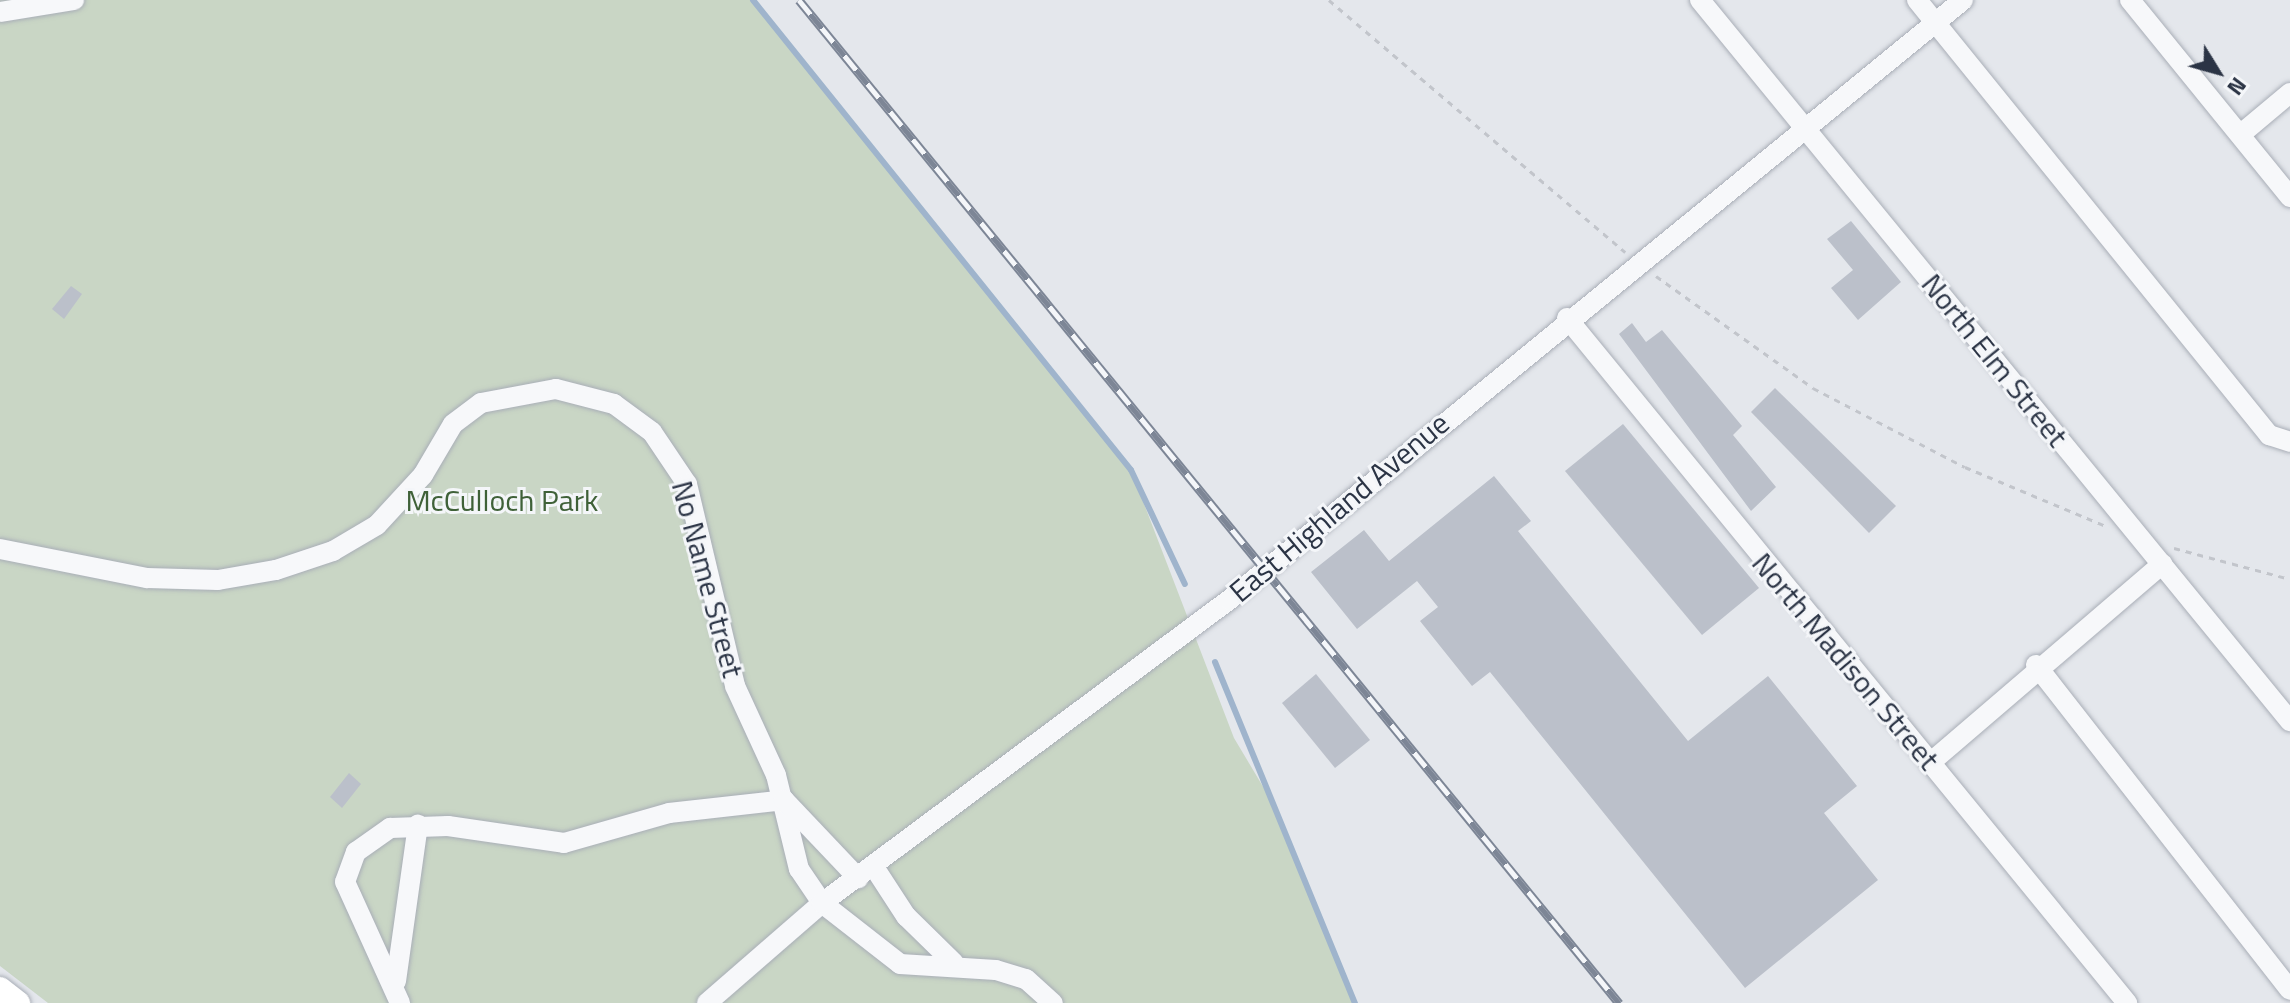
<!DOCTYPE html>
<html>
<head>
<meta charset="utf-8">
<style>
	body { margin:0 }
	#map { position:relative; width:2290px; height:1003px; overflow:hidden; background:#e4e7ec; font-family:"Titillium Web",sans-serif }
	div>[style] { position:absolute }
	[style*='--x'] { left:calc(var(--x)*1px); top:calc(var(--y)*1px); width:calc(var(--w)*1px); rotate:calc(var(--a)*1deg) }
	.green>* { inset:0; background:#c9d6c5 }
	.stream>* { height:6px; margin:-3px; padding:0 3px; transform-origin:3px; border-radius:3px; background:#9fb4cc }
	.building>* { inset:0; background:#bbc0ca }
	.path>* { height:3px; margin-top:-1.5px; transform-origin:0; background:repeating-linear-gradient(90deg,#c2c5cb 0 6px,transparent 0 12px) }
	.roads { filter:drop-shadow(0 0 2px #a9aeb7) drop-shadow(0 0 2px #a9aeb7) }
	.minor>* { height:20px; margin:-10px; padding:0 10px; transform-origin:10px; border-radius:10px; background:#f7f8fa }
	.major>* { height:24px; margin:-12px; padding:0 12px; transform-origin:12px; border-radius:12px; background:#fff }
	.rail>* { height:9px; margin-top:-4.5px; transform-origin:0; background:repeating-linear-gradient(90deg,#f4f6f9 0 18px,#7d8696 0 36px); box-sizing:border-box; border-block:2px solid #7d8696 }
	span { translate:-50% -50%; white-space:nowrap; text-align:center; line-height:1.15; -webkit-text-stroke:6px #f4f6f9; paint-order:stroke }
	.street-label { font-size:30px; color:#2b3445 }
	.park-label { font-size:30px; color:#3f6138 }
	.north { position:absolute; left:2178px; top:32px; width:80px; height:80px; -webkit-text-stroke:6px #f4f6f9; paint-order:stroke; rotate:127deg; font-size:22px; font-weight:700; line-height:32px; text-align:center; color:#2b3445 }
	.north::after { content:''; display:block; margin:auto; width:28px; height:36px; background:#2b3445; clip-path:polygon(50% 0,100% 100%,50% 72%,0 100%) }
</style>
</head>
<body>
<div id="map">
	<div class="green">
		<div style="clip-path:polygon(0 0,753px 0,1131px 470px,1234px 738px,1274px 805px,1355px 1003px,48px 1003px,0 966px)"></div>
	</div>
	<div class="stream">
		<div style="--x:753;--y:0;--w:603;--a:51.19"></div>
		<div style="--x:1131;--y:470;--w:126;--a:64.7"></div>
		<div style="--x:1215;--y:662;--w:369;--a:67.7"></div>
	</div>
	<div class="building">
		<div style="clip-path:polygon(1851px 221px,1901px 282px,1858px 320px,1831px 288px,1853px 270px,1827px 239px)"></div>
		<div style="clip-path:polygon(71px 286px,82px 294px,64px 319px,52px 309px)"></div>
		<div style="clip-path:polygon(1632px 323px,1646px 342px,1662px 330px,1742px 426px,1733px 435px,1776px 487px,1751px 511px,1619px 334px)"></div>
		<div style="clip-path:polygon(1775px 388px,1896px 506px,1869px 533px,1751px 412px)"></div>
		<div style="clip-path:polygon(1623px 424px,1759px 588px,1702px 635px,1565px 471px)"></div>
		<div style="clip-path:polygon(1494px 476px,1531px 521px,1518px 531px,1688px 741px,1768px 676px,1857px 786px,1824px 813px,1878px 880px,1745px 988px,1490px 672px,1472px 686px,1420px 621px,1438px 607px,1417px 581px,1357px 629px,1311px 572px,1364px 530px,1389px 561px)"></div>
		<div style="clip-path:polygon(1316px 674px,1370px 740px,1335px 768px,1282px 703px)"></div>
		<div style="clip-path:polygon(349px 773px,361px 784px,342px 808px,330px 797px)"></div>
	</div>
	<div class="path">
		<div style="--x:1329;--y:0;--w:389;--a:40.4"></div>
		<div style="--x:1656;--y:276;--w:193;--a:35.5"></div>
		<div style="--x:1813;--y:388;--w:171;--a:27.5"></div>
		<div style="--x:1965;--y:467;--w:153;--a:22.7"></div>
		<div style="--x:2174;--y:548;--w:120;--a:15"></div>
	</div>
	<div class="roads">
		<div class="minor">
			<div style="--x:1700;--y:0;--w:932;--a:50.71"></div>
			<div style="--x:1917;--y:0;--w:560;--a:51.02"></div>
			<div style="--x:2269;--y:435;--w:22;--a:18"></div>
			<div style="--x:2130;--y:0;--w:254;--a:50.9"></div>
			<div style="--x:0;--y:12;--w:75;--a:-9.2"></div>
			<div style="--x:2241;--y:134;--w:64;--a:-39.9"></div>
			<div style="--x:1567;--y:318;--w:885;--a:50.73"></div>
			<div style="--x:0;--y:549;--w:150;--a:11.2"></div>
			<div style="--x:147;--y:578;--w:71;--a:1.6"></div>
			<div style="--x:218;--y:580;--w:59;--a:-9.8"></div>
			<div style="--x:276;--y:570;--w:60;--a:-18.4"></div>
			<div style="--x:333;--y:551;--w:51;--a:-30.6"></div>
			<div style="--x:377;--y:525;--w:68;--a:-47.4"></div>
			<div style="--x:423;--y:475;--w:59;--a:-59.5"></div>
			<div style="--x:453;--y:424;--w:35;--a:-37"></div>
			<div style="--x:481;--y:403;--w:76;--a:-10.6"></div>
			<div style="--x:556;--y:389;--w:60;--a:14.5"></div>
			<div style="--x:614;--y:404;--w:47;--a:36.4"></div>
			<div style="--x:652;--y:432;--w:63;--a:56.1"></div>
			<div style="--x:687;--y:484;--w:208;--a:76.6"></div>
			<div style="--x:735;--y:686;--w:98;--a:65.3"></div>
			<div style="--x:776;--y:775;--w:97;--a:76.3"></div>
			<div style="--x:799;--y:869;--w:41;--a:55.9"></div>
			<div style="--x:822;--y:903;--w:99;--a:38"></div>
			<div style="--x:900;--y:964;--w:96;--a:3.6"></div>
			<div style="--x:996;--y:970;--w:31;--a:17"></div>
			<div style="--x:1026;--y:979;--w:36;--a:42"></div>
			<div style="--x:2036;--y:665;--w:412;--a:52"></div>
			<div style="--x:1930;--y:763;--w:306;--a:-40.6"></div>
			<div style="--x:874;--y:867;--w:59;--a:56.9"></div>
			<div style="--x:906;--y:916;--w:67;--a:44.4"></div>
			<div style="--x:396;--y:981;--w:158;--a:-82"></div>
			<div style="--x:400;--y:1003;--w:133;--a:-114.4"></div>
			<div style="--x:345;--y:882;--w:32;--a:-70"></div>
			<div style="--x:356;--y:852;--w:42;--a:-35.2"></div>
			<div style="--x:390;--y:828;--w:58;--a:-2"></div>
			<div style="--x:448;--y:826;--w:117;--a:8.3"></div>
			<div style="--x:564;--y:843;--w:109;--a:-15.9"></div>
			<div style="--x:669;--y:813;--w:116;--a:-6.4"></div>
			<div style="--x:784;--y:800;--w:108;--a:46.5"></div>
			<div style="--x:707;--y:1003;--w:152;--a:-41"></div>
			<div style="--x:822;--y:903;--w:507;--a:-36.67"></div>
			<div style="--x:1229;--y:600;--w:948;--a:-39.26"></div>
		</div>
		<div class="major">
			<div style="--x:0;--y:989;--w:23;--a:38"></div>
		</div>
	</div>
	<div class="rail">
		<div style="--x:799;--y:0;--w:1296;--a:50.73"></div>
	</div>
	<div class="street-label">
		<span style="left:1995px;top:360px;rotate:51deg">North Elm Street</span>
		<span style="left:1339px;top:507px;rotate:-40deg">East Highland Avenue</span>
		<span style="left:708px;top:579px;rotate:75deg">No Name Street</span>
		<span style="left:1846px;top:661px;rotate:50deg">North Madison Street</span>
	</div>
	<div class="park-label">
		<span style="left:502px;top:500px">McCulloch Park</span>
	</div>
	<div class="north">N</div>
</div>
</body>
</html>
